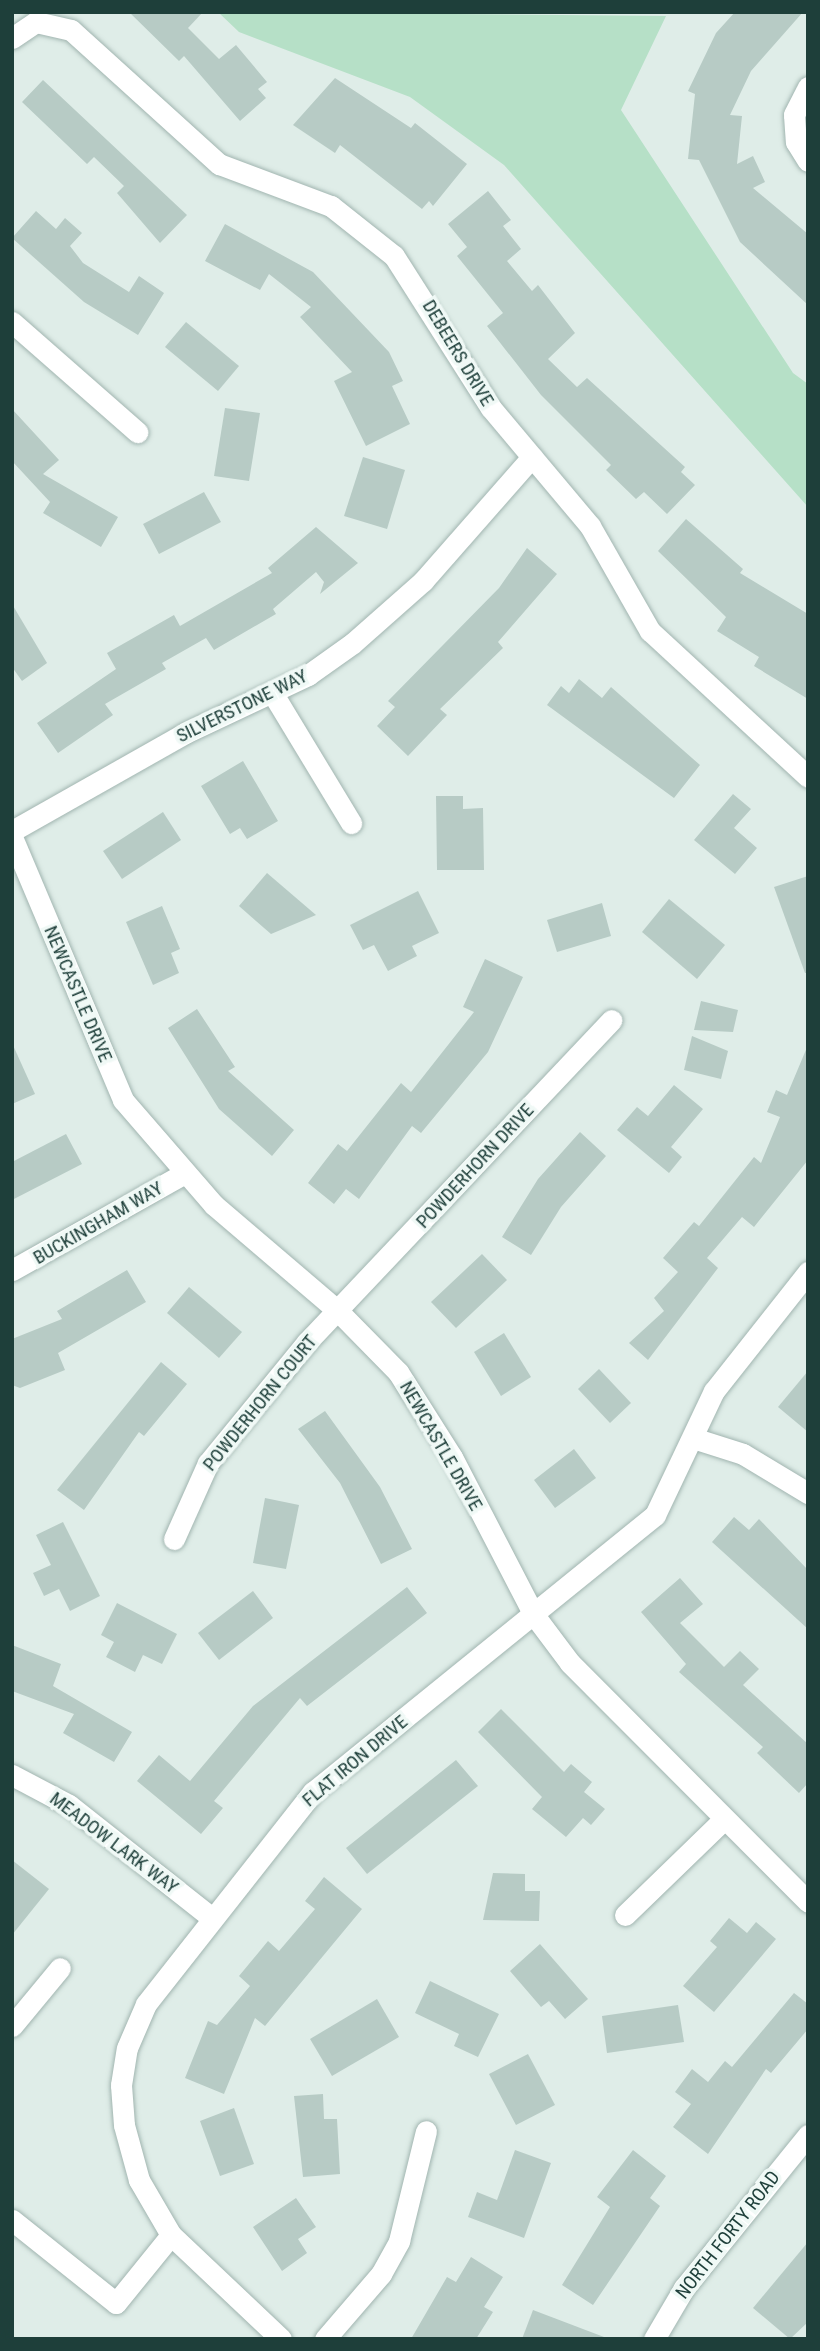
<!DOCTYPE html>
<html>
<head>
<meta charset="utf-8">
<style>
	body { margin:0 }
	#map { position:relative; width:820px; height:2351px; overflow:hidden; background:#dfede8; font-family:"Roboto Condensed",sans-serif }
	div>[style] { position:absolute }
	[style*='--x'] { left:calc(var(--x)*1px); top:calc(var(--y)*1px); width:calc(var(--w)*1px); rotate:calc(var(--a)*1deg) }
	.green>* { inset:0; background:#b6e0c7 }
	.building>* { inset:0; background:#b7cbc5 }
	.roads { filter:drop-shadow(0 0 2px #a1b5b0) drop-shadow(0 0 2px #a1b5b0) }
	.minor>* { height:21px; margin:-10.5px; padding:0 10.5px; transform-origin:10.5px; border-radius:10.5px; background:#fff }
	span { translate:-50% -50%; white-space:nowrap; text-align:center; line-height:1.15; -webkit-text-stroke:7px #f0f9f6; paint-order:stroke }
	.street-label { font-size:19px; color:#1e3f3a }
	.frame { position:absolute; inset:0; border:14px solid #1e3f3a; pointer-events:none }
</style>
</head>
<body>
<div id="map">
	<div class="green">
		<div style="clip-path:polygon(218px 12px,666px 16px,621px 110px,793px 373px,808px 384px,808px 507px,504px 165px,410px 97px,239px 32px)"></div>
	</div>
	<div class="building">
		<div style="clip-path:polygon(129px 12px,203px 12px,188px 28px,219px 59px,236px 45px,267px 82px,258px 89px,266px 98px,240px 121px,184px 56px,179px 61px)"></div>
		<div style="clip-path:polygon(735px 12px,803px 12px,751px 71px,730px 115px,742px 116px,737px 164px,753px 156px,765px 182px,753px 188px,808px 234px,808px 305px,740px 242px,699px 160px,688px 159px,695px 94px,688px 91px,716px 33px)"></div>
		<div style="clip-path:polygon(335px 78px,411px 128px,415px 123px,467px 164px,433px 206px,429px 201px,422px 209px,340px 145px,335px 153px,293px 125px)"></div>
		<div style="clip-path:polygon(43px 80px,187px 215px,160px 243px,117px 193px,124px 186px,94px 157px,87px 164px,22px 102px)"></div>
		<div style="clip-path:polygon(488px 191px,511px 220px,503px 226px,521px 249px,507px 261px,532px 291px,538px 285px,575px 333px,548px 359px,577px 387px,587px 378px,685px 467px,681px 472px,695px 485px,667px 514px,644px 492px,636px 499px,606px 470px,611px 465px,541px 395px,487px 326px,503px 313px,457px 256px,467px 247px,448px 224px)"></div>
		<div style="clip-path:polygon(36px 211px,56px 229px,65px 218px,82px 233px,70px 246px,83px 263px,129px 292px,139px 276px,164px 293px,138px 335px,84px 302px,12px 238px)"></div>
		<div style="clip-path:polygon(225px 224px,313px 272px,389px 352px,403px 381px,392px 386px,410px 424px,366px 446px,334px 381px,352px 372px,300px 317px,311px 307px,269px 274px,260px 290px,205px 261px)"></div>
		<div style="clip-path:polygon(186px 322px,239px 366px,218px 391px,165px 347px)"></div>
		<div style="clip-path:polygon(225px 408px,260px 413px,249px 481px,214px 476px)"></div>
		<div style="clip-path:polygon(12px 409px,59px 460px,43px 474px,118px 517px,101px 547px,43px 513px,50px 502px,12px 461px)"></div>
		<div style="clip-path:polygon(363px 457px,405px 470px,387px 529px,344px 516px)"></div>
		<div style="clip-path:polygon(204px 492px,221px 522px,159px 554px,143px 524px)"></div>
		<div style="clip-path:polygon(686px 519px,743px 569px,740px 573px,808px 614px,808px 699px,754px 666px,759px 657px,717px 631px,726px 617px,658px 551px)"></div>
		<div style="clip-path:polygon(316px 527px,358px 563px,320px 594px,324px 582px,316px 572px,273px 609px,276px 614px,214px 650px,206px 638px,162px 663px,166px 669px,105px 704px,113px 715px,58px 753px,37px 723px,116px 669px,107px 653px,174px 615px,180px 626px,272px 573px,268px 568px)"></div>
		<div style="clip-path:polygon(527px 548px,557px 574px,498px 642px,503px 648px,440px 709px,447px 715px,408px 756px,377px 726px,395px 707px,388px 701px,499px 588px)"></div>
		<div style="clip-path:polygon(12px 604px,47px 663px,22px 681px,12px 667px)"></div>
		<div style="clip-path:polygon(579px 679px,602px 698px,611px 687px,700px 765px,674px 798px,547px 705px,561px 686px,569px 693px)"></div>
		<div style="clip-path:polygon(243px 761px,278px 821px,247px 839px,240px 828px,230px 834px,201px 786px)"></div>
		<div style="clip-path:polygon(733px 794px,751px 809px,734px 828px,757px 848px,735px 874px,694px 840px)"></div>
		<div style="clip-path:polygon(436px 796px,463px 796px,463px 809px,483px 808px,484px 870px,437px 870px)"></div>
		<div style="clip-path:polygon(163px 812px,181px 840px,122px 879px,103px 851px)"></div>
		<div style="clip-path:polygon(267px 873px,316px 915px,271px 934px,239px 906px)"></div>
		<div style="clip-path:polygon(808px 876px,808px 973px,805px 973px,774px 887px)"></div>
		<div style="clip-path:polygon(418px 891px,439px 933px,412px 946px,417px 956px,388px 971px,374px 945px,363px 950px,350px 925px)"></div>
		<div style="clip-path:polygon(669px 899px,725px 945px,697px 979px,642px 932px)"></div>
		<div style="clip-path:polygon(602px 903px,611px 936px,557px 952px,547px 920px)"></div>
		<div style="clip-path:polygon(162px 906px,180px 949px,171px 953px,179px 973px,153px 985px,126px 922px)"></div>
		<div style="clip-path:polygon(485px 959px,523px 977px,488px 1052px,421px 1133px,412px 1126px,359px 1199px,346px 1189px,334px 1204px,308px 1183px,338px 1144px,347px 1151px,401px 1083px,411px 1092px,474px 1012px,463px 1007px)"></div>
		<div style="clip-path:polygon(701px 1001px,738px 1010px,733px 1032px,694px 1030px)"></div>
		<div style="clip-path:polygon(197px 1009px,235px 1067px,228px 1071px,294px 1130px,272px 1156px,219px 1109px,168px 1028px)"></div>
		<div style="clip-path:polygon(692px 1036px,728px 1051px,721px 1079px,684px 1070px)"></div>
		<div style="clip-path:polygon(12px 1043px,35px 1094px,12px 1104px)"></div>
		<div style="clip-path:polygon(808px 1045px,808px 1160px,754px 1227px,742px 1217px,707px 1258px,718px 1268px,648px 1360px,629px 1343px,664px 1311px,654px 1298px,678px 1272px,663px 1258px,694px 1222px,699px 1226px,754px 1157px,761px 1163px,780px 1117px,767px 1112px,776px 1090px,787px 1095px)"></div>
		<div style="clip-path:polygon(674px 1085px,703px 1109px,671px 1147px,682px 1157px,669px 1173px,617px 1130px,637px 1107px,648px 1116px)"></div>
		<div style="clip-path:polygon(580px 1132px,606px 1156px,561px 1207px,531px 1255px,502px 1237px,538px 1179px)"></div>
		<div style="clip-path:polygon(66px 1134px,82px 1164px,12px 1200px,12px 1162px)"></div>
		<div style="clip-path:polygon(482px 1254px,507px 1280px,456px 1328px,431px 1302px)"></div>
		<div style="clip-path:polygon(127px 1270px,146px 1302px,58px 1353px,65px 1370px,20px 1388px,12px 1385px,12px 1339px,62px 1319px,57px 1311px)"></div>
		<div style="clip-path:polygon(189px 1287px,242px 1332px,219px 1358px,167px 1313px)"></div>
		<div style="clip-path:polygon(504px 1333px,531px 1377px,501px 1396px,474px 1352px)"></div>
		<div style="clip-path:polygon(161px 1362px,187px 1384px,144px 1436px,139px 1432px,84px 1510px,57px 1490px)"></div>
		<div style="clip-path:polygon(599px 1369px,631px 1403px,610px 1423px,578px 1389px)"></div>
		<div style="clip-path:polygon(808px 1371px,808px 1432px,778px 1407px)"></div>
		<div style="clip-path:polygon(325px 1411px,380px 1487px,412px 1549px,381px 1564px,340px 1483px,298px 1429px)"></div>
		<div style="clip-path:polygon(574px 1449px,596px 1478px,555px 1508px,534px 1480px)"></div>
		<div style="clip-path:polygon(265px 1498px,299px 1505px,286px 1569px,253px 1563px)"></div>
		<div style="clip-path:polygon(734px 1517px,749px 1530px,759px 1519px,808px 1570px,808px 1629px,712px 1542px)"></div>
		<div style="clip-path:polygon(63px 1522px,100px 1596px,70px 1611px,59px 1589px,44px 1596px,33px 1573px,51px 1565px,36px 1535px)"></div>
		<div style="clip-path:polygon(680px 1578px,703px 1604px,680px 1623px,724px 1667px,740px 1651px,759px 1669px,743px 1685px,808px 1744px,808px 1783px,799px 1793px,757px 1753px,763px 1747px,679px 1672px,686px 1664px,641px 1612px)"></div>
		<div style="clip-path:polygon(407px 1587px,427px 1613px,307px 1706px,300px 1698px,214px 1801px,223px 1808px,201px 1834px,137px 1781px,159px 1755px,190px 1781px,253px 1706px)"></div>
		<div style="clip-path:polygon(253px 1591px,273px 1618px,219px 1660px,198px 1633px)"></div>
		<div style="clip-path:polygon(117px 1603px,177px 1634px,162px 1664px,143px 1655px,135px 1672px,106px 1657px,114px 1642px,101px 1635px)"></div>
		<div style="clip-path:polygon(12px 1645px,61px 1664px,53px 1686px,132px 1732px,114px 1762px,63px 1733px,74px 1714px,12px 1691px)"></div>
		<div style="clip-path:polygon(501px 1709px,564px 1772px,571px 1764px,592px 1782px,584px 1792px,605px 1809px,591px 1825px,583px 1818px,566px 1837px,532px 1809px,542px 1797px,478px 1732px)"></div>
		<div style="clip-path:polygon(456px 1760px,478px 1786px,367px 1874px,346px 1848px)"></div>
		<div style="clip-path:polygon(12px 1860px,49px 1889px,12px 1935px)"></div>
		<div style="clip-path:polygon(493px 1873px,525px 1874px,525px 1891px,540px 1891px,539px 1921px,483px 1920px)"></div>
		<div style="clip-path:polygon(324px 1877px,362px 1909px,265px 2026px,255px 2018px,224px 2094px,185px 2078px,208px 2021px,217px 2025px,250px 1986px,239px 1976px,268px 1941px,279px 1951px,315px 1909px,305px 1901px)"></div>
		<div style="clip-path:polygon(729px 1918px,747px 1933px,756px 1922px,776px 1939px,714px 2012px,683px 1986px,717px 1947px,710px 1941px)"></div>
		<div style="clip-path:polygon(540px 1944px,588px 1999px,565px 2019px,549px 2001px,541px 2007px,510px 1971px)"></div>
		<div style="clip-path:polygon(430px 1981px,499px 2014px,478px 2057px,454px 2046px,459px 2034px,415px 2013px)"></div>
		<div style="clip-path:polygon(794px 1993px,808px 2004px,808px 2029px,771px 2073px,766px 2069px,708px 2154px,673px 2127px,691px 2104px,675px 2092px,692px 2069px,708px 2082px,725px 2061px,732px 2067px)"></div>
		<div style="clip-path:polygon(377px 1999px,399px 2037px,332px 2076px,310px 2039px)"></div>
		<div style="clip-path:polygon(678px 2005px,684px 2042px,607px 2053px,602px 2016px)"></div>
		<div style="clip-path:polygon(528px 2054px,555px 2105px,516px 2125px,489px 2074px)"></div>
		<div style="clip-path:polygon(323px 2094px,324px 2119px,337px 2119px,340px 2174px,303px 2177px,294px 2096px)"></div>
		<div style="clip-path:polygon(234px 2108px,254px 2164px,220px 2176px,200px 2121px)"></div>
		<div style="clip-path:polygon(515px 2150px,551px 2163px,524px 2238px,468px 2217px,477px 2192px,497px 2200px)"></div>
		<div style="clip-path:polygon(633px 2150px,666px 2176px,650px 2198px,660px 2206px,593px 2305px,562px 2285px,610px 2207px,597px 2197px)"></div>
		<div style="clip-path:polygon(296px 2198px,316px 2227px,298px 2239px,307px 2253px,282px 2271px,253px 2227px)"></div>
		<div style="clip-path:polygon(808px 2242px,808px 2322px,790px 2339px,753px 2308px)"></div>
		<div style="clip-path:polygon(471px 2257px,503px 2277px,484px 2307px,493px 2312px,476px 2339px,411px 2339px,447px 2277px,456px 2282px)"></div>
		<div style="clip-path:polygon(533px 2310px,604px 2337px,604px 2339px,522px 2339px)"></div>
	</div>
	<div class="roads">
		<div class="minor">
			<div style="--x:12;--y:38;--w:29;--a:-34"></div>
			<div style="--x:36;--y:22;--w:36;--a:13"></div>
			<div style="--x:71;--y:30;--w:200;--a:42.2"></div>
			<div style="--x:219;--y:164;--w:120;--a:20.6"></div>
			<div style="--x:331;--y:206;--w:80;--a:38.4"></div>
			<div style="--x:394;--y:256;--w:180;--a:57.5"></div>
			<div style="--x:491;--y:408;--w:154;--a:50"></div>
			<div style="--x:590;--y:526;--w:121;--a:60.3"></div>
			<div style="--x:650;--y:631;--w:215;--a:42.7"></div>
			<div style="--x:808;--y:87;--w:31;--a:117"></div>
			<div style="--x:794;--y:115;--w:27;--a:86"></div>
			<div style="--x:796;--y:142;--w:22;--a:58"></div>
			<div style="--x:12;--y:322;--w:167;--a:41.3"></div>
			<div style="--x:273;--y:694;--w:151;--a:58.8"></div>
			<div style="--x:12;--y:831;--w:199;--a:-29.5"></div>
			<div style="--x:185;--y:733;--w:136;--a:-25.2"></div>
			<div style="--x:308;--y:675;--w:55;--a:-35.4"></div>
			<div style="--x:353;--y:643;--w:94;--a:-41.5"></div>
			<div style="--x:423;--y:581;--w:165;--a:-48.7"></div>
			<div style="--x:12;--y:837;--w:285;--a:67.1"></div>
			<div style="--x:123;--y:1100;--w:139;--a:49.1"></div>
			<div style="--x:214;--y:1205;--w:163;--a:40.5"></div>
			<div style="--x:338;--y:1311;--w:86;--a:45.5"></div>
			<div style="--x:398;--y:1372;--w:101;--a:57.6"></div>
			<div style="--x:452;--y:1457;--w:178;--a:62.6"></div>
			<div style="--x:534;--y:1615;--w:60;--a:53.1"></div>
			<div style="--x:570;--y:1663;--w:337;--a:45.1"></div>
			<div style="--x:12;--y:1270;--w:196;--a:-29.3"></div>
			<div style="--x:693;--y:1438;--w:52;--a:17.7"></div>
			<div style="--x:743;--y:1454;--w:76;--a:31"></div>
			<div style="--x:174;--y:1539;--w:83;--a:-65.9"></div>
			<div style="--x:208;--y:1463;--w:156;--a:-50.7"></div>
			<div style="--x:307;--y:1342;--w:443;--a:-46.6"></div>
			<div style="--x:12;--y:1775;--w:64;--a:27.8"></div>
			<div style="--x:69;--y:1805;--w:181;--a:38.3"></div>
			<div style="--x:625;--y:1915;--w:136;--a:-44.1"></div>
			<div style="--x:12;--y:2026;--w:75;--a:-50.4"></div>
			<div style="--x:12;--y:2220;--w:133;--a:38.6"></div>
			<div style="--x:116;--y:2303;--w:87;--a:-51"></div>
			<div style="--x:281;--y:2339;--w:151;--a:-136.6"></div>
			<div style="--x:171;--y:2235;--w:64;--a:-120.2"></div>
			<div style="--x:139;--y:2180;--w:57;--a:-105.3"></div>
			<div style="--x:124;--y:2125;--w:40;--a:-94.3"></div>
			<div style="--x:121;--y:2085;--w:37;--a:-81"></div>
			<div style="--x:127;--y:2048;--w:48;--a:-66.6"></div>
			<div style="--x:146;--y:2004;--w:270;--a:-51.8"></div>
			<div style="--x:313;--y:1792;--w:440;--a:-39"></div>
			<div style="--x:655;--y:1515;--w:137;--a:-64.6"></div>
			<div style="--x:714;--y:1391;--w:152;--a:-51.7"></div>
			<div style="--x:325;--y:2339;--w:86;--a:-49.3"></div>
			<div style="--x:381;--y:2274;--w:38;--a:-61"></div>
			<div style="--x:399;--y:2241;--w:113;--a:-76.2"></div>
			<div style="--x:654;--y:2339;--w:59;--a:-59.5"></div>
			<div style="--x:684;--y:2288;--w:197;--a:-51"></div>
		</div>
	</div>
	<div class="street-label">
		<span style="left:458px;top:353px;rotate:59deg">DEBEERS DRIVE</span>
		<span style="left:242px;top:706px;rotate:-26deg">SILVERSTONE WAY</span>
		<span style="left:78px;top:994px;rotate:67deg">NEWCASTLE DRIVE</span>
		<span style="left:475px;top:1166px;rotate:-47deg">POWDERHORN DRIVE</span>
		<span style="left:98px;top:1223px;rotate:-30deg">BUCKINGHAM WAY</span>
		<span style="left:260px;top:1403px;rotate:-51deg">POWDERHORN COURT</span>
		<span style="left:441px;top:1446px;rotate:60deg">NEWCASTLE DRIVE</span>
		<span style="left:355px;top:1761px;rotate:-40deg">FLAT IRON DRIVE</span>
		<span style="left:114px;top:1843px;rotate:37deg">MEADOW LARK WAY</span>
		<span style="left:728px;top:2235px;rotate:-52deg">NORTH FORTY ROAD</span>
	</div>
	<div class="frame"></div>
</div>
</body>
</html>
